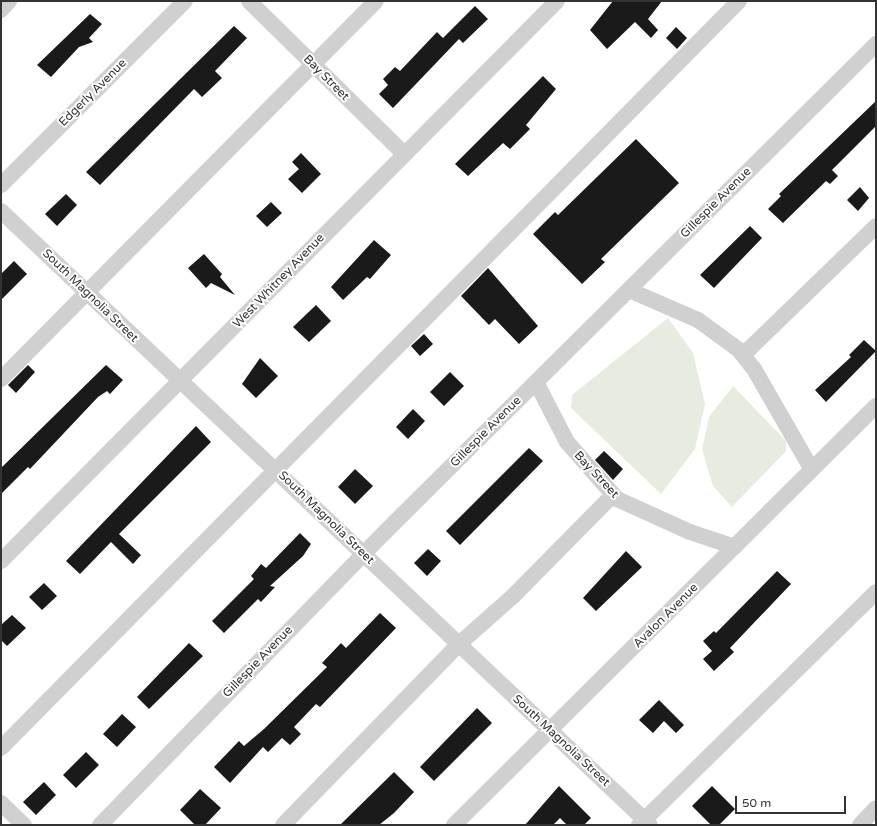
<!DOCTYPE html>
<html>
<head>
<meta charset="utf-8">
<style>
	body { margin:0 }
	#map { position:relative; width:877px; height:826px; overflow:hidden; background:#fff; font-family:"Varela Round",sans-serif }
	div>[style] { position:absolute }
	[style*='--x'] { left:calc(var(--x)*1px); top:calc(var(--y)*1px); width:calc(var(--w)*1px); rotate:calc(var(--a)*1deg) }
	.green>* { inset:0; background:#e6ecdf }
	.building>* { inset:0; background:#1a1a1a }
	.minor>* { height:16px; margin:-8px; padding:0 8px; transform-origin:8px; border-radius:8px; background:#d0d0d0 }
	span { translate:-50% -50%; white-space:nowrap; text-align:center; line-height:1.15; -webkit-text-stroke:4px #fff; paint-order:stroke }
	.street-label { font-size:12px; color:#333 }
	.frame { position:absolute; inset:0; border:2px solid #333; pointer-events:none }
	.scale { position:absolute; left:735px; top:796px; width:111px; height:18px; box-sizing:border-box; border:2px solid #333; border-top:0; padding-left:5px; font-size:12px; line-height:14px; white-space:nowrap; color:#333; -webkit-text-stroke:3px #fff; paint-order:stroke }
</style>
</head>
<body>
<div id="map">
	<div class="green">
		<div style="clip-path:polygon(668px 318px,693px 353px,705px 404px,695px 449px,661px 494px,571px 408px,572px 395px)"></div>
		<div style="clip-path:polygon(733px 386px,786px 441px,786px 451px,732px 507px,713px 486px,702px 449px,709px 417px)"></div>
	</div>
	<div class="building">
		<div style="clip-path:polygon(613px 1px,662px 1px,648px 19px,658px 30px,651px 38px,635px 22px,607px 49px,590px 30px)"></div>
		<div style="clip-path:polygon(475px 6px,488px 19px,463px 43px,459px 39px,393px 108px,379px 94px,388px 85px,383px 79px,395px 67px,400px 71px,437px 32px,443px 38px)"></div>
		<div style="clip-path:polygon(90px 14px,102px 24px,89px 38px,93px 42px,79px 47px,51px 77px,37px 65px)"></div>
		<div style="clip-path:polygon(234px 26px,247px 38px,215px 71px,222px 78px,202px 97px,194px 89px,100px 185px,86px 172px)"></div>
		<div style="clip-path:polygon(676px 27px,687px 38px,677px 49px,666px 38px)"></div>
		<div style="clip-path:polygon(543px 76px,556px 89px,526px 125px,530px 129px,510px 149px,503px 143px,468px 176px,455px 164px)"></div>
		<div style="clip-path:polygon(876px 101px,876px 126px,832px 170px,838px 176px,830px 184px,826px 181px,783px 223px,768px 209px,781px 196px,779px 194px)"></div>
		<div style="clip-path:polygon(636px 139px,679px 183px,601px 259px,605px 262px,582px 284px,533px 234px,555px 212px,558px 215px)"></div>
		<div style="clip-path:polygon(301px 153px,321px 174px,302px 193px,288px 179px,299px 169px,292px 162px)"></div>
		<div style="clip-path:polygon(860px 187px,869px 198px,858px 211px,847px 200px)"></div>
		<div style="clip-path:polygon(66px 194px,77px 205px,57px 226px,45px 214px)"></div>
		<div style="clip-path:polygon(271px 202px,282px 213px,267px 227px,256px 216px)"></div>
		<div style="clip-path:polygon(750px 226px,762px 238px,714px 288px,700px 275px)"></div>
		<div style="clip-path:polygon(374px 240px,391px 255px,370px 279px,367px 277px,343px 300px,331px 287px)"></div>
		<div style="clip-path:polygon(204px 254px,222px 274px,220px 277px,235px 295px,211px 283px,206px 288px,188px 268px)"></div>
		<div style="clip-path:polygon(14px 261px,27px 274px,1px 300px,1px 274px)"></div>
		<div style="clip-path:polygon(488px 268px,538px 326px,519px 344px,495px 319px,489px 325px,461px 296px)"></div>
		<div style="clip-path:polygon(316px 305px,331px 321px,309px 342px,293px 327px)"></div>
		<div style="clip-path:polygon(424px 334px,433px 344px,420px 356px,411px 346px)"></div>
		<div style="clip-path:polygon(864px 340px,876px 351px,826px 402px,815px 390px,851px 357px,849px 355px)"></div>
		<div style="clip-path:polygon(260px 358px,278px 376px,256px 398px,242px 384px)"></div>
		<div style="clip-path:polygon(28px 365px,35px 372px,16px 393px,8px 385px)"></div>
		<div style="clip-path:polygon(106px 365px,123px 380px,110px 394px,107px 391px,98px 397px,30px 469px,28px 467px,1px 494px,1px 468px)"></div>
		<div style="clip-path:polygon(450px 372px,464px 386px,444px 406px,430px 392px)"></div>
		<div style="clip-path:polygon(413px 409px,425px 421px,408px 439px,396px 427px)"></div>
		<div style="clip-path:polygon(196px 426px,211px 442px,119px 534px,141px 555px,133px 564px,111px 542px,80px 574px,66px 561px)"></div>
		<div style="clip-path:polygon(529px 448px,543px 461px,460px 545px,446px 531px)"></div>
		<div style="clip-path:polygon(604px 451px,623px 469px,613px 480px,595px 460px)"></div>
		<div style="clip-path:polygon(355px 469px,373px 486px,355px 504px,338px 487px)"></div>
		<div style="clip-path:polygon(300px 533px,311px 544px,303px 556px,270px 586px,275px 587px,261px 602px,258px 599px,224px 633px,212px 621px,254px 579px,251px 576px,261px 564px,266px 568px)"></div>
		<div style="clip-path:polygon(428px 549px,441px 561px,427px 576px,414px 563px)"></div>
		<div style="clip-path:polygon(626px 551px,642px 567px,596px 611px,583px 598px)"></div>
		<div style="clip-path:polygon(777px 571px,791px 584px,730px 648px,734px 652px,714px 671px,703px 659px,712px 651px,703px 641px,714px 631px,716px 633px)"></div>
		<div style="clip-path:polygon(44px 583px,57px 596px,42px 610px,29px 597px)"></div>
		<div style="clip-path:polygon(380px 613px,396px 628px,320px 707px,316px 704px,294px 727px,301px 734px,290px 745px,282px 738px,268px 752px,263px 747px,230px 783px,214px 767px,239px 741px,244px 746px,264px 729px,327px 667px,322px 663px,341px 643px,346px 648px)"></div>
		<div style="clip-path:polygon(12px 615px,26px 628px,7px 646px,1px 640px,1px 625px)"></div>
		<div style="clip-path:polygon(189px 643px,203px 656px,149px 709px,137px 697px)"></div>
		<div style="clip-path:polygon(659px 700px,684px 725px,676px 733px,664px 721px,653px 733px,639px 720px)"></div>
		<div style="clip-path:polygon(477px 708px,492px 723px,434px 781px,420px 767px)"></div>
		<div style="clip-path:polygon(122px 714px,136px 727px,117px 747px,103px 734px)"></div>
		<div style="clip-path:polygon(86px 752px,99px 765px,76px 788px,63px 775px)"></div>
		<div style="clip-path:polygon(394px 772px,414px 792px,394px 813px,379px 825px,340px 825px)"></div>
		<div style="clip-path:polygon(44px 782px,56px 795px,36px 815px,23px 802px)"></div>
		<div style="clip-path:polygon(559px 786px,591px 818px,584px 825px,567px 825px,560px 818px,553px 825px,525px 825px)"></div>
		<div style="clip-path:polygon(712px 786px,735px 809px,719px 825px,711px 825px,692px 806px)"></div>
		<div style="clip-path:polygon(200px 789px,221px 808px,205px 825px,195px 825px,180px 810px)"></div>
	</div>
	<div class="minor">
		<div style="--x:249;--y:1;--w:218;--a:44.6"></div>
		<div style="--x:1;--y:10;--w:12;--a:-48"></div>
		<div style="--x:1;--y:185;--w:260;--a:-45"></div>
		<div style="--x:1;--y:211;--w:893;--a:43.41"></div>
		<div style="--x:629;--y:290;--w:75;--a:23.5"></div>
		<div style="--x:698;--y:320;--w:51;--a:36.2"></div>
		<div style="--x:739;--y:350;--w:24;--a:52"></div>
		<div style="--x:754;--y:369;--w:116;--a:60.1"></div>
		<div style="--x:743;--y:355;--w:185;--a:-44.1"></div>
		<div style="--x:1;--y:379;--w:532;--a:-45.23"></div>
		<div style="--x:536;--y:382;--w:68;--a:62.7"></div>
		<div style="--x:567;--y:442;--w:76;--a:48.7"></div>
		<div style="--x:617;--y:499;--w:80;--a:24.3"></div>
		<div style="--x:690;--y:532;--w:47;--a:18.4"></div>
		<div style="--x:1;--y:561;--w:789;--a:-45.21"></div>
		<div style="--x:1;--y:748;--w:1050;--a:-45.35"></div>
		<div style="--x:1;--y:803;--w:32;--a:44"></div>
		<div style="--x:100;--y:825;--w:407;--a:-45.8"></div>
		<div style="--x:384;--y:533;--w:694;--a:-44.82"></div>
		<div style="--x:283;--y:825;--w:252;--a:-45.8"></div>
		<div style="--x:459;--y:644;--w:71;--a:-41.6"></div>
		<div style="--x:512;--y:597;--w:144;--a:-45.3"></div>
		<div style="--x:454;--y:825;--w:595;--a:-44.8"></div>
		<div style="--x:639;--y:825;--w:332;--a:-44.5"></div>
		<div style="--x:860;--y:825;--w:23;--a:-47"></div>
	</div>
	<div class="street-label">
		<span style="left:326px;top:78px;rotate:45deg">Bay Street</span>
		<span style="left:93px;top:93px;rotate:-45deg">Edgerly Avenue</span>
		<span style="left:716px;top:203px;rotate:-45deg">Gillespie Avenue</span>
		<span style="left:279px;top:281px;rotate:-46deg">West Whitney Avenue</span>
		<span style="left:90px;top:296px;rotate:44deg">South Magnolia Street</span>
		<span style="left:486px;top:432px;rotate:-45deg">Gillespie Avenue</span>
		<span style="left:596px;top:475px;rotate:47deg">Bay Street</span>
		<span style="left:326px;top:518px;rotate:44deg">South Magnolia Street</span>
		<span style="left:666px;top:616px;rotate:-45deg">Avalon Avenue</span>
		<span style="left:258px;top:662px;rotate:-46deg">Gillespie Avenue</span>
		<span style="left:561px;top:741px;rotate:43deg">South Magnolia Street</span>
	</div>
	<div class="frame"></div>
	<div class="scale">50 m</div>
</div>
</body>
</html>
